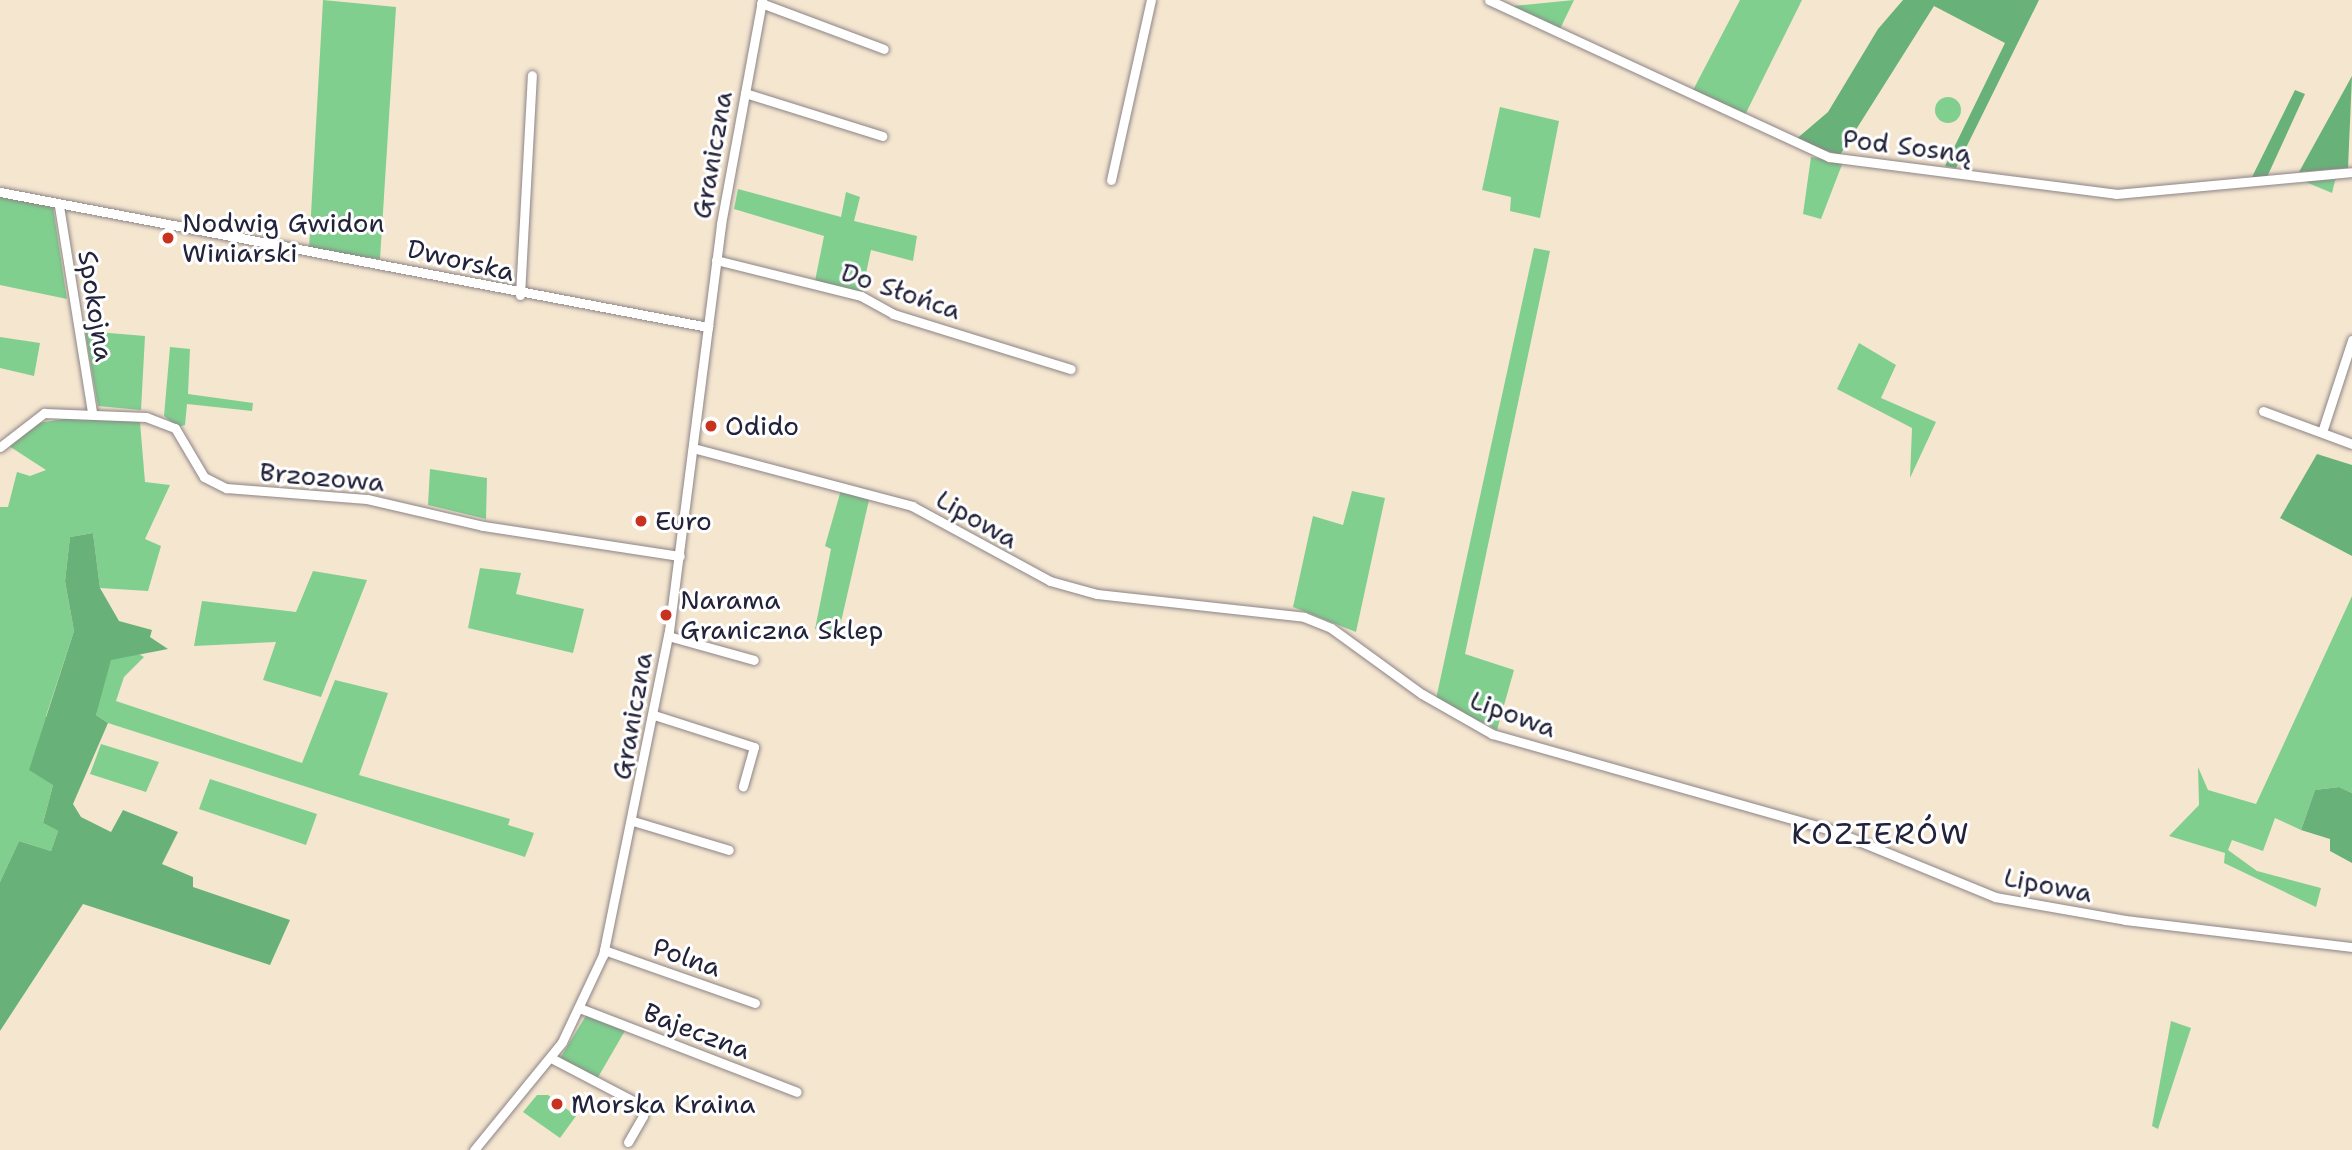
<!DOCTYPE html>
<html>
<head>
<meta charset="utf-8">
<style>
	body { margin:0 }
	#map { position:relative; width:2352px; height:1150px; overflow:hidden; background:#f5e6d0; font-family:"Shantell Sans",sans-serif }
	div>[style] { position:absolute }
	[style*='--x'] { left:calc(var(--x)*1px); top:calc(var(--y)*1px); width:calc(var(--w)*1px); rotate:calc(var(--a)*1deg) }
	.green>* { inset:0; background:#80cf8f }
	.round { border-radius:50% }
	.forest>* { inset:0; background:#68b27a }
	.roads { filter:drop-shadow(0 0 2px #8c8486) drop-shadow(0 0 2px #8c8486) }
	.minor>* { height:9px; margin:-4.5px; padding:0 4.5px; transform-origin:4.5px; border-radius:4.5px; background:#fff }
	.dots>* { width:19px; height:19px; translate:-50% -50%; box-sizing:border-box; border:4px solid #fff; border-radius:50% }
	span { translate:-50% -50%; white-space:nowrap; text-align:center; line-height:1.15; -webkit-text-stroke:6px #fff; paint-order:stroke }
	.street-label { font-size:26px; color:#22223b }
	.poi-label { font-size:26px; color:#22223b }
	.left { translate:0 -50%; text-align:left }
	.quarter-label { font-size:30px; color:#22223b; letter-spacing:2px }
</style>
</head>
<body>
<div id="map">
	<div class="green">
		<div style="clip-path:polygon(323px 0,396px 7px,380px 259px,309px 250px)"></div>
		<div style="clip-path:polygon(1497px 0,1513px 6px,1574px 0,1559px 31px)"></div>
		<div style="clip-path:polygon(1740px 0,1802px 0,1743px 119px,1691px 94px)"></div>
		<div class="round" style="left:1935px;top:97px;width:26px;height:26px"></div>
		<div style="clip-path:polygon(1500px 107px,1559px 121px,1540px 218px,1510px 211px,1511px 197px,1482px 190px)"></div>
		<div style="clip-path:polygon(1811px 157px,1843px 162px,1821px 219px,1803px 214px)"></div>
		<div style="clip-path:polygon(2337px 173px,2332px 193px,2296px 178px)"></div>
		<div style="clip-path:polygon(738px 189px,841px 217px,846px 192px,860px 197px,854px 221px,917px 236px,913px 261px,871px 250px,862px 292px,815px 281px,824px 236px,734px 209px)"></div>
		<div style="clip-path:polygon(0 195px,53px 207px,67px 299px,0 285px)"></div>
		<div style="clip-path:polygon(1534px 248px,1550px 251px,1465px 654px,1514px 670px,1497px 730px,1436px 699px)"></div>
		<div style="clip-path:polygon(85px 331px,145px 336px,141px 410px,98px 406px)"></div>
		<div style="clip-path:polygon(0 337px,40px 343px,34px 376px,0 368px)"></div>
		<div style="clip-path:polygon(1859px 343px,1896px 365px,1881px 398px,1936px 422px,1910px 478px,1912px 428px,1837px 389px)"></div>
		<div style="clip-path:polygon(170px 347px,190px 349px,188px 394px,253px 403px,252px 411px,187px 404px,185px 425px,178px 427px,164px 416px)"></div>
		<div style="clip-path:polygon(78px 417px,140px 422px,145px 482px,170px 485px,145px 539px,161px 546px,148px 591px,100px 588px,93px 533px,70px 537px,65px 581px,74px 631px,46px 716px,53px 785px,43px 823px,58px 831px,51px 851px,19px 841px,0 882px,0 507px,8px 507px,17px 472px,30px 476px,46px 470px,9px 446px,31px 424px)"></div>
		<div style="clip-path:polygon(430px 469px,487px 478px,486px 519px,428px 505px)"></div>
		<div style="clip-path:polygon(841px 490px,869px 500px,838px 635px,815px 629px,831px 549px,825px 546px)"></div>
		<div style="clip-path:polygon(1352px 491px,1385px 498px,1356px 632px,1293px 607px,1313px 516px,1343px 525px)"></div>
		<div style="clip-path:polygon(480px 568px,521px 573px,516px 594px,584px 609px,573px 653px,468px 628px)"></div>
		<div style="clip-path:polygon(313px 571px,367px 580px,321px 697px,263px 680px,276px 642px,194px 646px,202px 601px,296px 612px)"></div>
		<div style="clip-path:polygon(2352px 596px,2352px 793px,2339px 787px,2315px 790px,2301px 830px,2275px 818px,2263px 851px,2232px 840px,2228px 850px,2257px 871px,2321px 888px,2316px 907px,2224px 863px,2225px 853px,2169px 836px,2199px 805px,2198px 767px,2208px 790px,2256px 804px)"></div>
		<div style="clip-path:polygon(134px 651px,144px 657px,124px 677px,116px 701px,302px 763px,335px 680px,388px 693px,359px 775px,510px 819px,508px 825px,534px 833px,525px 857px,108px 723px,96px 715px,100px 686px,111px 659px)"></div>
		<div style="clip-path:polygon(101px 744px,159px 762px,146px 792px,90px 774px)"></div>
		<div style="clip-path:polygon(210px 779px,317px 814px,306px 845px,199px 809px)"></div>
		<div style="clip-path:polygon(587px 1014px,626px 1029px,597px 1079px,559px 1060px)"></div>
		<div style="clip-path:polygon(2171px 1021px,2191px 1028px,2158px 1129px,2152px 1126px)"></div>
		<div style="clip-path:polygon(537px 1095px,548px 1095px,576px 1116px,560px 1138px,523px 1112px)"></div>
	</div>
	<div class="forest">
		<div style="clip-path:polygon(1903px 0,2039px 0,1956px 168px,1945px 166px,2005px 43px,1934px 6px,1840px 155px,1794px 141px,1828px 112px,1878px 29px)"></div>
		<div style="clip-path:polygon(2352px 76px,2348px 168px,2299px 172px)"></div>
		<div style="clip-path:polygon(2295px 90px,2305px 94px,2267px 177px,2251px 179px)"></div>
		<div style="clip-path:polygon(2317px 454px,2352px 465px,2352px 556px,2280px 518px)"></div>
		<div style="clip-path:polygon(93px 533px,100px 588px,119px 621px,152px 630px,150px 637px,168px 649px,111px 660px,96px 715px,108px 723px,73px 804px,81px 817px,111px 832px,123px 810px,178px 832px,162px 864px,193px 877px,193px 887px,290px 920px,270px 965px,83px 904px,0 1031px,0 882px,19px 841px,51px 851px,58px 831px,43px 823px,53px 785px,29px 770px,74px 631px,65px 581px,70px 537px)"></div>
		<div style="clip-path:polygon(2339px 787px,2352px 793px,2352px 863px,2330px 851px,2330px 839px,2301px 830px,2315px 790px)"></div>
	</div>
	<div class="roads">
		<div class="minor">
			<div style="--x:1489;--y:0;--w:374;--a:24.8"></div>
			<div style="--x:1829;--y:157;--w:289;--a:7.3"></div>
			<div style="--x:2116;--y:194;--w:237;--a:-5.3"></div>
			<div style="--x:761;--y:3;--w:131;--a:20.5"></div>
			<div style="--x:745;--y:93;--w:144;--a:17.4"></div>
			<div style="--x:1111;--y:180;--w:184;--a:-77.5"></div>
			<div style="--x:0;--y:192;--w:721;--a:10.8"></div>
			<div style="--x:59;--y:206;--w:209;--a:80.9"></div>
			<div style="--x:716;--y:260;--w:149;--a:13.9"></div>
			<div style="--x:861;--y:296;--w:37;--a:29"></div>
			<div style="--x:893;--y:314;--w:186;--a:17.2"></div>
			<div style="--x:520;--y:295;--w:220;--a:-86.9"></div>
			<div style="--x:2263;--y:411;--w:95;--a:20.3"></div>
			<div style="--x:2322;--y:432;--w:97;--a:-71.9"></div>
			<div style="--x:0;--y:447;--w:56;--a:-37.7"></div>
			<div style="--x:44;--y:413;--w:102;--a:2.2"></div>
			<div style="--x:146;--y:417;--w:31;--a:21"></div>
			<div style="--x:175;--y:428;--w:57;--a:59.4"></div>
			<div style="--x:204;--y:477;--w:25;--a:27"></div>
			<div style="--x:226;--y:488;--w:141;--a:4.5"></div>
			<div style="--x:367;--y:499;--w:119;--a:13.1"></div>
			<div style="--x:483;--y:526;--w:199;--a:8.7"></div>
			<div style="--x:693;--y:448;--w:227;--a:14.8"></div>
			<div style="--x:912;--y:506;--w:157;--a:28.5"></div>
			<div style="--x:1050;--y:581;--w:49;--a:15.5"></div>
			<div style="--x:1097;--y:594;--w:208;--a:6.3"></div>
			<div style="--x:1304;--y:617;--w:29;--a:22"></div>
			<div style="--x:1331;--y:628;--w:112;--a:36"></div>
			<div style="--x:1422;--y:694;--w:81;--a:29.7"></div>
			<div style="--x:1492;--y:734;--w:353;--a:15.8"></div>
			<div style="--x:1832;--y:830;--w:176;--a:22.3"></div>
			<div style="--x:1995;--y:897;--w:132;--a:10"></div>
			<div style="--x:2125;--y:920;--w:229;--a:6.8"></div>
			<div style="--x:668;--y:636;--w:89;--a:15.6"></div>
			<div style="--x:654;--y:715;--w:105;--a:17.7"></div>
			<div style="--x:754;--y:747;--w:41;--a:105.8"></div>
			<div style="--x:633;--y:821;--w:100;--a:16.8"></div>
			<div style="--x:604;--y:950;--w:160;--a:19.3"></div>
			<div style="--x:582;--y:1009;--w:230;--a:21.1"></div>
			<div style="--x:551;--y:1058;--w:102;--a:27.6"></div>
			<div style="--x:641;--y:1105;--w:11;--a:80"></div>
			<div style="--x:643;--y:1116;--w:30;--a:120"></div>
			<div style="--x:474;--y:1150;--w:139;--a:-50.8"></div>
			<div style="--x:562;--y:1042;--w:96;--a:-64.8"></div>
			<div style="--x:603;--y:955;--w:331;--a:-78.5"></div>
			<div style="--x:669;--y:631;--w:410;--a:-82.7"></div>
			<div style="--x:721;--y:224;--w:228;--a:-79.6"></div>
		</div>
	</div>
	<div class="dots">
		<div style="left:168px;top:238px;background:#c8321e"></div>
		<div style="left:711px;top:426px;background:#c8321e"></div>
		<div style="left:641px;top:521px;background:#c8321e"></div>
		<div style="left:666px;top:615px;background:#c8321e"></div>
		<div style="left:557px;top:1104px;background:#c8321e"></div>
	</div>
	<div class="street-label">
		<span style="left:1907px;top:146px;rotate:7deg">Pod Sosną</span>
		<span style="left:712px;top:155px;rotate:-80deg">Graniczna</span>
		<span style="left:461px;top:260px;rotate:13deg">Dworska</span>
		<span style="left:901px;top:291px;rotate:19deg">Do Słońca</span>
		<span style="left:96px;top:306px;rotate:81deg">Spokojna</span>
		<span style="left:322px;top:477px;rotate:5deg">Brzozowa</span>
		<span style="left:977px;top:519px;rotate:30deg">Lipowa</span>
		<span style="left:1513px;top:714px;rotate:20deg">Lipowa</span>
		<span style="left:632px;top:716px;rotate:-80deg">Graniczna</span>
		<span style="left:2048px;top:885px;rotate:11deg">Lipowa</span>
		<span style="left:687px;top:957px;rotate:19deg">Polna</span>
		<span style="left:697px;top:1031px;rotate:21deg">Bajeczna</span>
	</div>
	<div class="poi-label">
		<span class="left" style="left:182px;top:238px">Nodwig Gwidon<br>Winiarski</span>
		<span class="left" style="left:725px;top:426px">Odido</span>
		<span class="left" style="left:655px;top:521px">Euro</span>
		<span class="left" style="left:680px;top:615px">Narama<br>Graniczna Sklep</span>
		<span class="left" style="left:571px;top:1104px">Morska Kraina</span>
	</div>
	<div class="quarter-label">
		<span style="left:1881px;top:834px">KOZIERÓW</span>
	</div>
</div>
</body>
</html>
